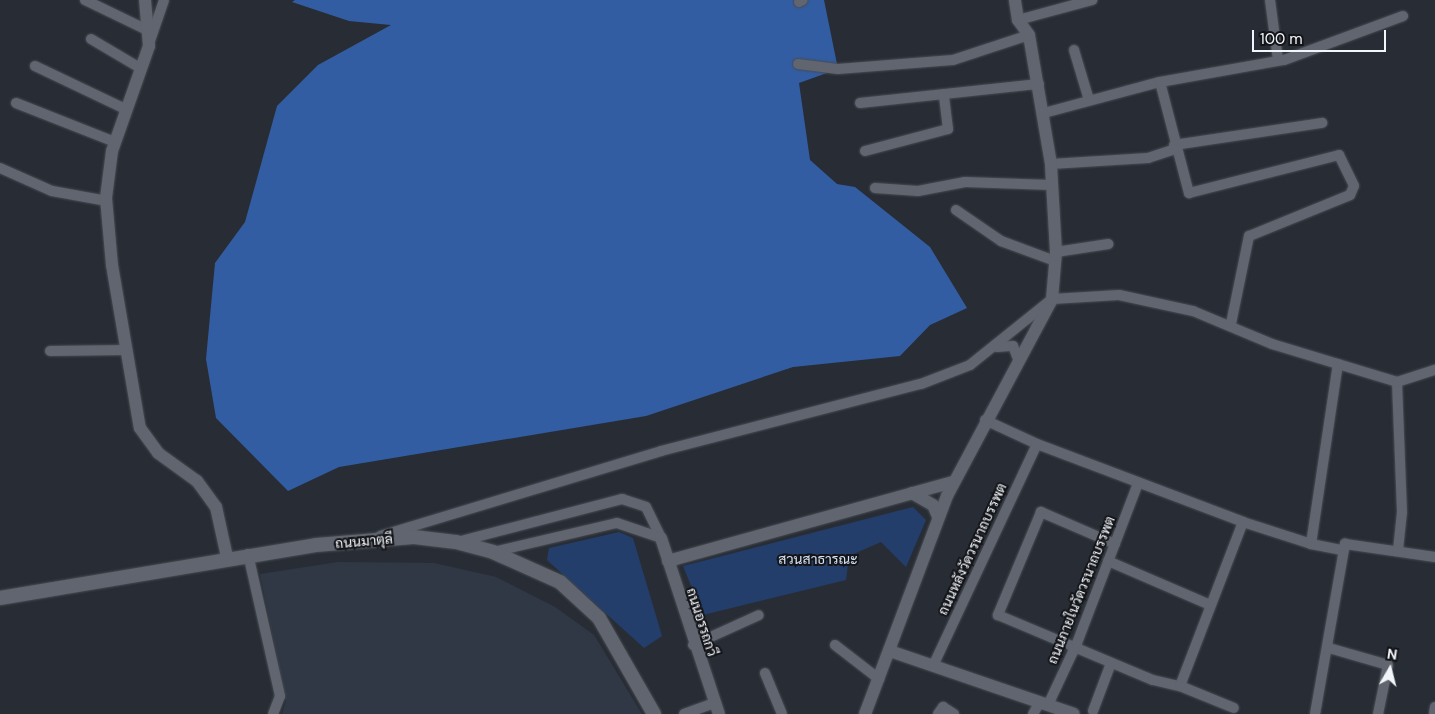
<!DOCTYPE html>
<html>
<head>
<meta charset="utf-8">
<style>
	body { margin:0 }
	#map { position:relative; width:1435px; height:714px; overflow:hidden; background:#282d35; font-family:"DM Sans",Sarabun,sans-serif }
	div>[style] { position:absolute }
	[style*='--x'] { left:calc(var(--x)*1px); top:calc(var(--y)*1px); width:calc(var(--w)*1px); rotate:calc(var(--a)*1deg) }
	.built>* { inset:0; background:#303845 }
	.green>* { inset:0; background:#233e6a }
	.forest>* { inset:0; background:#335da2 }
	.roads { filter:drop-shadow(0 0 1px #474b51) drop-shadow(0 0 1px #474b51) }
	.minor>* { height:10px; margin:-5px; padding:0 5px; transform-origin:5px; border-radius:5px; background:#60656f }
	.tertiary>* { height:12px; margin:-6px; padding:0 6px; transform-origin:6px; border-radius:6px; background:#60656f }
	.secondary>* { height:14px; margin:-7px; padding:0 7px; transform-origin:7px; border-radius:7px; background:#60656f }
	span { translate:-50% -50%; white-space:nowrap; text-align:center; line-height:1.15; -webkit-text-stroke:4px #131519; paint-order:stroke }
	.street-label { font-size:14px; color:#f2f5fa }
	.park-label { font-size:14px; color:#d6e3f6 }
	.north { position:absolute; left:1365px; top:644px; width:50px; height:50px; -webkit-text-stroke:4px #131519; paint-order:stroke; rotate:8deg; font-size:14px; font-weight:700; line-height:20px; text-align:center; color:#f2f5fa }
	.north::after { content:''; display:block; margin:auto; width:18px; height:22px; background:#f2f5fa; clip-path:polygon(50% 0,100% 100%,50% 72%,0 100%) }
	.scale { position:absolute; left:1252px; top:30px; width:134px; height:22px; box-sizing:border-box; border:2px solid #f2f5fa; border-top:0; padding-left:6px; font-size:15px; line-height:18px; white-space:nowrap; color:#f2f5fa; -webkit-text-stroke:4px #131519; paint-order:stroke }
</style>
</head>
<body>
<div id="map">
	<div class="built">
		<div style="clip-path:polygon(338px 562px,434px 563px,496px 577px,555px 607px,594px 635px,642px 714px,282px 714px,286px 701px,260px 574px)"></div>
	</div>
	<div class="green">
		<div style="clip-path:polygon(913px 507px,926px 520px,906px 567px,881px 542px,849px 556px,846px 580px,703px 615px,683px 566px)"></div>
		<div style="clip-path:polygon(619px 532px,633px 538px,662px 636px,644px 648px,547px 560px,549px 548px)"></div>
	</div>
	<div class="forest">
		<div style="clip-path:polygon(295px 0,824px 0,838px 69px,799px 83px,810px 160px,837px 184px,855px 187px,930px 247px,967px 308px,930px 325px,900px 356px,793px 367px,646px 416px,339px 467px,288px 491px,216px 418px,206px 359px,215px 263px,245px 222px,277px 106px,318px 65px,391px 25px,349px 21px,292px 2px)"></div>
	</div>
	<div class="roads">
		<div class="minor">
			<div style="--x:85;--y:0;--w:69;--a:25.8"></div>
			<div style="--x:1270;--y:0;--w:61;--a:82.4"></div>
			<div style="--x:799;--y:2;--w:4;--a:-27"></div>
			<div style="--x:1018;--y:20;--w:77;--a:-15.1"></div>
			<div style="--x:91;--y:39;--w:57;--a:30.6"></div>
			<div style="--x:150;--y:41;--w:43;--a:-71.1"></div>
			<div style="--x:1074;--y:50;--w:52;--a:73.3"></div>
			<div style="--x:798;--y:64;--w:40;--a:7.1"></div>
			<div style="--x:838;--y:69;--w:115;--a:-4.5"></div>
			<div style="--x:953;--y:60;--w:80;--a:-18.2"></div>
			<div style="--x:35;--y:66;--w:100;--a:25.5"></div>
			<div style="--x:1160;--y:82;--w:115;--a:75.4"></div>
			<div style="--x:1189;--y:193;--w:155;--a:-14.2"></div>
			<div style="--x:1339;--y:155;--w:34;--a:64"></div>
			<div style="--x:1354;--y:186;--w:10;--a:114"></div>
			<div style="--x:1350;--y:195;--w:109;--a:157.9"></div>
			<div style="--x:1249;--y:236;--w:90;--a:101.6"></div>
			<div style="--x:16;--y:103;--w:106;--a:21.5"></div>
			<div style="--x:860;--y:103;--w:180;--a:-6.1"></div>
			<div style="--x:1044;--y:113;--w:120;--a:-15"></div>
			<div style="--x:1160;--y:82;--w:126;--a:-10.1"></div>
			<div style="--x:1284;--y:60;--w:127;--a:-20.3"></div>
			<div style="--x:1174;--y:145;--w:150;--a:-8.5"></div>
			<div style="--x:865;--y:151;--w:86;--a:-14.8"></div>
			<div style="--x:948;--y:129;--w:35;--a:-97"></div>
			<div style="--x:1051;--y:164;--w:97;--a:-3.5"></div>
			<div style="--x:1148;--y:158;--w:28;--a:-18"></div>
			<div style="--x:0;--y:168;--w:57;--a:23.9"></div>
			<div style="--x:52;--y:191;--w:56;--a:10.3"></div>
			<div style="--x:875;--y:188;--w:43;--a:4"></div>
			<div style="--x:918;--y:191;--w:48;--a:-10.8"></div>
			<div style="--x:965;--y:182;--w:86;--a:2"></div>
			<div style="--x:956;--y:210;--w:55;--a:34.6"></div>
			<div style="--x:1001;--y:241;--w:58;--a:20.3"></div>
			<div style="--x:1056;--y:252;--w:53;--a:-8.7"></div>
			<div style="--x:997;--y:347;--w:16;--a:-4"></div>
			<div style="--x:1013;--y:346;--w:14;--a:69"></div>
			<div style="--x:50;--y:351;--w:76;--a:-0.8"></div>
			<div style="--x:1397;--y:382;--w:130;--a:87.8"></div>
			<div style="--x:1402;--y:512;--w:37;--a:96"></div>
			<div style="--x:985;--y:420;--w:57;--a:24.8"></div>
			<div style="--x:1037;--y:444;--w:220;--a:20.7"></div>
			<div style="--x:1243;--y:522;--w:71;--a:17.9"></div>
			<div style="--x:1311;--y:544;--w:33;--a:11"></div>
			<div style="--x:380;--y:536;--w:294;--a:-16.8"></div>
			<div style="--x:661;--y:451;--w:268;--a:-14.5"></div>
			<div style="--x:921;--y:384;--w:53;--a:-21.2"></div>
			<div style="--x:970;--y:365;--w:105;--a:-38.8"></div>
			<div style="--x:1052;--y:299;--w:67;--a:-3.4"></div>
			<div style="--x:1119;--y:295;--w:76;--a:12.2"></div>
			<div style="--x:1193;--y:311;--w:86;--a:22.7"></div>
			<div style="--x:1272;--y:344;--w:131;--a:16.9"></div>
			<div style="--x:1397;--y:382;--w:40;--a:-18"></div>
			<div style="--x:457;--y:542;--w:171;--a:-14.6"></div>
			<div style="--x:622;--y:499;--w:25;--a:18"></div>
			<div style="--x:646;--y:507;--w:34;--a:64"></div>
			<div style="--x:1115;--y:544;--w:81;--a:-156.6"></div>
			<div style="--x:1041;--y:512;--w:112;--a:112.7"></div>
			<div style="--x:998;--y:615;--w:168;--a:22.8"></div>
			<div style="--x:1153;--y:680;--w:28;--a:13"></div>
			<div style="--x:1180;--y:686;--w:176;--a:-69"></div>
			<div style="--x:1311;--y:544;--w:182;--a:-81.5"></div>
			<div style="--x:493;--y:552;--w:127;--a:-13.2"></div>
			<div style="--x:617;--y:523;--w:46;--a:18.8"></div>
			<div style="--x:248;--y:554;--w:146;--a:77.3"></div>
			<div style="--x:280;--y:696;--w:19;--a:111"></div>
			<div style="--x:1108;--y:561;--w:111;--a:23.3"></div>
			<div style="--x:693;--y:645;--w:72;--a:-24.4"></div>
			<div style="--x:835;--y:645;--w:56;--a:37.7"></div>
			<div style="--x:1329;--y:648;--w:61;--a:16.1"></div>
			<div style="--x:1388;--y:665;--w:50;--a:101.5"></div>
			<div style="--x:933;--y:666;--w:245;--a:-64.9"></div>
			<div style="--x:765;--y:673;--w:44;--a:67.5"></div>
			<div style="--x:1180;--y:686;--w:58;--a:22.2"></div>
			<div style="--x:1048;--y:705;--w:68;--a:-64.9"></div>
			<div style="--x:1077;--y:643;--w:171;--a:-69.1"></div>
			<div style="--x:1093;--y:711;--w:51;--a:-69.4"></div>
			<div style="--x:684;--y:714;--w:33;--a:-20"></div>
			<div style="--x:938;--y:714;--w:9;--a:-54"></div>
			<div style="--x:943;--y:707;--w:13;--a:32"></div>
			<div style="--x:1033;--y:714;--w:14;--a:-60"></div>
			<div style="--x:1315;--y:714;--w:173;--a:-80"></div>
			<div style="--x:1345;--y:544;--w:91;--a:8.2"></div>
			<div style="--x:1434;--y:714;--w:7;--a:-82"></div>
		</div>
		<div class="tertiary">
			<div style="--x:145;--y:0;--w:46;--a:85"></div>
			<div style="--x:149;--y:46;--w:111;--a:109.4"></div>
			<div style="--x:112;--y:151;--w:47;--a:97.3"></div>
			<div style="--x:106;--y:198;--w:67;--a:84.9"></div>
			<div style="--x:112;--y:265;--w:165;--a:80.3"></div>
			<div style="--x:140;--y:428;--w:31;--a:54"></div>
			<div style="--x:158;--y:453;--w:48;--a:35.7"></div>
			<div style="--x:197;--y:481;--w:32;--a:54"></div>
			<div style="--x:216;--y:507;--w:51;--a:77.6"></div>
			<div style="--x:912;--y:493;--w:24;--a:30"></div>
			<div style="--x:933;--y:505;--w:13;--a:67"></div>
			<div style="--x:661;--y:538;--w:185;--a:71.8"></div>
			<div style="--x:668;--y:561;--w:296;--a:-15.5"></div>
			<div style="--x:890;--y:651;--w:194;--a:18.9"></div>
			<div style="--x:865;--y:714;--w:233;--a:-69.4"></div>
			<div style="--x:947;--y:496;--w:223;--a:-61.9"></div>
			<div style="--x:1052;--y:299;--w:47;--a:-85.1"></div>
			<div style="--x:1056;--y:252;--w:88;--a:-93.3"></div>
			<div style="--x:1051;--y:164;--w:131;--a:-99.7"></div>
			<div style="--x:1029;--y:35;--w:19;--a:-126"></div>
			<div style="--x:1018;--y:20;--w:20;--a:-99"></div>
		</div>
		<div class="secondary">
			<div style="--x:0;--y:598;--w:320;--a:-9.5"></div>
			<div style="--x:316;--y:545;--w:98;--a:-4.7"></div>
			<div style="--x:414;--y:537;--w:42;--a:6.8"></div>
			<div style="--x:456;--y:542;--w:38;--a:15"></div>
			<div style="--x:493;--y:552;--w:73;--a:24.1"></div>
			<div style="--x:560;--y:582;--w:53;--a:42.7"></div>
			<div style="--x:599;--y:618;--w:111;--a:60.2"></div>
		</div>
	</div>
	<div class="street-label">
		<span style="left:364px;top:541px;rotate:-5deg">ถนนมาตุลี</span>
		<span style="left:972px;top:549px;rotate:-65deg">ถนนหลังวัดวรนาถบรรพต</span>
		<span style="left:1081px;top:590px;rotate:-68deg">ถนนภายในวัดวรนาถบรรพต</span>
		<span style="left:702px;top:622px;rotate:72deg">ถนนอรรถกวี</span>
	</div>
	<div class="park-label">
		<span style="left:818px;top:559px">สวนสาธารณะ</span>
	</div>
	<div class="north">N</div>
	<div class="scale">100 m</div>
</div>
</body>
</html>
